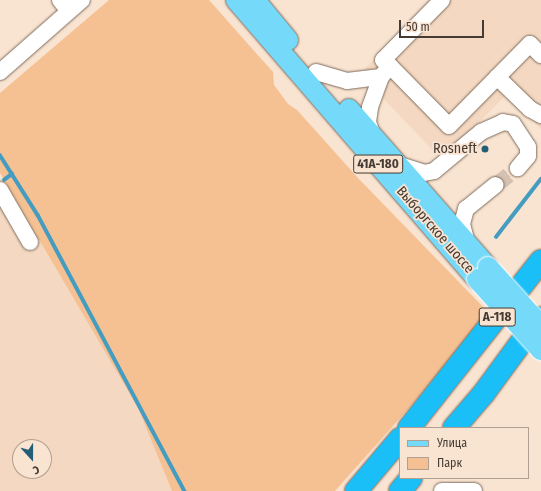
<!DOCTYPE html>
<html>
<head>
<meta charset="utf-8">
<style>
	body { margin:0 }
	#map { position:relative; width:541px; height:491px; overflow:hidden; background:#f9e3d1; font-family:"Fira Sans Condensed",sans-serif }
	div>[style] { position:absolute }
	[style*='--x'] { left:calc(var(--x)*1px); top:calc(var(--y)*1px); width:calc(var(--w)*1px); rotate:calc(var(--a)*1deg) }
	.built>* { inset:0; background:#f4d8c1 }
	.green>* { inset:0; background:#f5c193 }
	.stream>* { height:3.5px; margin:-1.75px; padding:0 1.75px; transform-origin:1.75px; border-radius:1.75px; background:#449cc1 }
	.minor-tunnel>* { height:16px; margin-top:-8px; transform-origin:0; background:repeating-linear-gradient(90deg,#d5c1b2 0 16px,transparent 0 24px) }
	.roads { filter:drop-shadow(0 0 1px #7f6c5c) drop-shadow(0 0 1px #7f6c5c) }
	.minor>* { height:16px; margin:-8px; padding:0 8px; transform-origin:8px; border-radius:8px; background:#fff }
	.major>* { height:20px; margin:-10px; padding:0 10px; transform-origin:10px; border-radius:10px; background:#75d9fa }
	.highway>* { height:22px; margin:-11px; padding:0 11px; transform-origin:11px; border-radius:11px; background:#19bff6 }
	.bridges { filter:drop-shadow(0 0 1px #fff) drop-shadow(0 0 1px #fff) }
	.major-bridge>* { height:20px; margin:-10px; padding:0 10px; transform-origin:10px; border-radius:10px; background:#75d9fa }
	.dots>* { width:11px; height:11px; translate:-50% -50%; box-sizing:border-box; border:2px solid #f9e3d1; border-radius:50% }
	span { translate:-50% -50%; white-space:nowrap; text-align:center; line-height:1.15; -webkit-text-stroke:3.5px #f9e3d1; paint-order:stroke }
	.shield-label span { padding:1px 3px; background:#f9e3d1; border:1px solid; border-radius:3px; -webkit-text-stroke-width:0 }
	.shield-label { font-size:13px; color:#443b34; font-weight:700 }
	.poi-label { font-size:14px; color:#443b34 }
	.right { translate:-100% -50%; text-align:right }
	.street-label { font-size:14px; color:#443b34 }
	.legend { position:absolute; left:399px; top:427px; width:130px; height:52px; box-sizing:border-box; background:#f9e3d1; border:1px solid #b1a092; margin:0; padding:5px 7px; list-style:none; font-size:12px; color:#443b34 }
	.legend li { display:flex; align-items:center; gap:8px; height:20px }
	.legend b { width:20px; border:1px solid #b1a092 }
	.north { position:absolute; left:12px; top:439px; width:40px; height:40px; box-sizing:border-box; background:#f9e3d1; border:1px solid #b1a092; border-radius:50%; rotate:159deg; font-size:11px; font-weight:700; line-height:16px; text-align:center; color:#443b34 }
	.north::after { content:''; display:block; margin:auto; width:14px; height:18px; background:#225e76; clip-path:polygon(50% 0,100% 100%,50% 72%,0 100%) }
	.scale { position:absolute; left:399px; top:20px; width:85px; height:18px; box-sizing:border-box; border:2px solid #443b34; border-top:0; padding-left:5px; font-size:12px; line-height:14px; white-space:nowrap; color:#443b34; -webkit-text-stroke:3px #f9e3d1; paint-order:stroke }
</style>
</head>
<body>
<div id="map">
	<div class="built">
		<div style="clip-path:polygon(429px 0,541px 0,541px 129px,506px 95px,442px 160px,360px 74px)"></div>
		<div style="clip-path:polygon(evenodd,12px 192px,138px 408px,172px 491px,0 491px,0 201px,12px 192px,20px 447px,44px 447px,44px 471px,20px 471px,20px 447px)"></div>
	</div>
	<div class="green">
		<div style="clip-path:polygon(109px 0,209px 0,273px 72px,274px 85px,288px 104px,297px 110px,358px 178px,488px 312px,417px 399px,335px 491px,172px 491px,138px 408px,0 173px,0 93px)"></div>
	</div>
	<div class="stream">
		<div style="--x:0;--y:155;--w:71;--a:57.7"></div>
		<div style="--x:38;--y:215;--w:313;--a:62"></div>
		<div style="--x:4;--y:180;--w:10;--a:-37"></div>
		<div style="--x:496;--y:237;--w:73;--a:-52.2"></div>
	</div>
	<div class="minor-tunnel">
		<div style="--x:496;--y:185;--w:28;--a:-38"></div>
	</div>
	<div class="roads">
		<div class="minor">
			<div style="--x:60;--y:0;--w:14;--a:51"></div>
			<div style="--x:390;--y:66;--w:9;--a:-139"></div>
			<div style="--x:383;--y:60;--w:84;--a:-45.5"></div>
			<div style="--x:0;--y:72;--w:109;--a:-41.3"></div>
			<div style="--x:316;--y:72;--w:32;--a:16"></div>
			<div style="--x:347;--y:81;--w:34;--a:-7"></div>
			<div style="--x:497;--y:77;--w:46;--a:44.1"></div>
			<div style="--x:530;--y:109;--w:13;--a:29"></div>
			<div style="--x:373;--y:136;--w:15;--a:-110"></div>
			<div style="--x:368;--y:122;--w:15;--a:-82"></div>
			<div style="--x:370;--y:107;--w:32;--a:-70"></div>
			<div style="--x:381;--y:77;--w:14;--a:-51"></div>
			<div style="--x:390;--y:66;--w:84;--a:45.5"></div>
			<div style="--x:449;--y:126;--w:115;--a:-45.4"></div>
			<div style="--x:530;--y:44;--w:16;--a:45"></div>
			<div style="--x:397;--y:164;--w:28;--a:18"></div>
			<div style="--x:424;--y:173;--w:10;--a:-11"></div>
			<div style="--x:434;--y:171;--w:61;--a:-39.7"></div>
			<div style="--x:481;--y:132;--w:24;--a:-24"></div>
			<div style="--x:503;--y:122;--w:10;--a:11"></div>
			<div style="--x:513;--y:124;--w:27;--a:57"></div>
			<div style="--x:528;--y:147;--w:9;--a:90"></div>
			<div style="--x:528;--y:156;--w:16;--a:130"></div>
			<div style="--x:0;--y:190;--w:60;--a:60"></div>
			<div style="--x:467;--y:243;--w:20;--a:-105"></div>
			<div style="--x:462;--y:224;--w:16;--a:-75"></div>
			<div style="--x:466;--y:209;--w:38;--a:-39"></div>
			<div style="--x:442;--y:491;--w:32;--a:0"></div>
		</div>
		<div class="major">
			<div style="--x:236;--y:0;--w:369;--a:49.2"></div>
			<div style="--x:255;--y:0;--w:52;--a:50.5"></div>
			<div style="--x:349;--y:109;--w:210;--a:48.7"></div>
		</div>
		<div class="highway">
			<div style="--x:409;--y:428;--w:213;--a:-51.7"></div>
			<div style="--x:454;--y:428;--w:46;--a:-49.4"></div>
			<div style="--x:484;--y:393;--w:93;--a:-53.7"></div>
			<div style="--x:356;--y:491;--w:68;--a:-49.8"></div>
			<div style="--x:400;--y:491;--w:17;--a:-50"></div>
		</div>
	</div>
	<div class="bridges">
		<div class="major-bridge">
			<div style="--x:488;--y:267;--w:79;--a:48.1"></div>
			<div style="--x:477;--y:279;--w:96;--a:48"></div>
		</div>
	</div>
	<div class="dots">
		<div style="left:485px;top:149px;background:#225e76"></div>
	</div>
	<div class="shield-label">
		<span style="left:378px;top:164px">41А-180</span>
		<span style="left:497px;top:317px">А-118</span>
	</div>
	<div class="poi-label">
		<span class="right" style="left:477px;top:149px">Rosneft</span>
	</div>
	<div class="street-label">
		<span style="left:435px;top:230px;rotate:49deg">Выборгское шоссе</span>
	</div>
	<ul class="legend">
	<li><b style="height:5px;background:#75d9fa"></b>Улица</li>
	<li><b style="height:11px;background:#f5c193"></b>Парк</li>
	</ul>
	<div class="north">С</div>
	<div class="scale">50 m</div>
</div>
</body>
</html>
